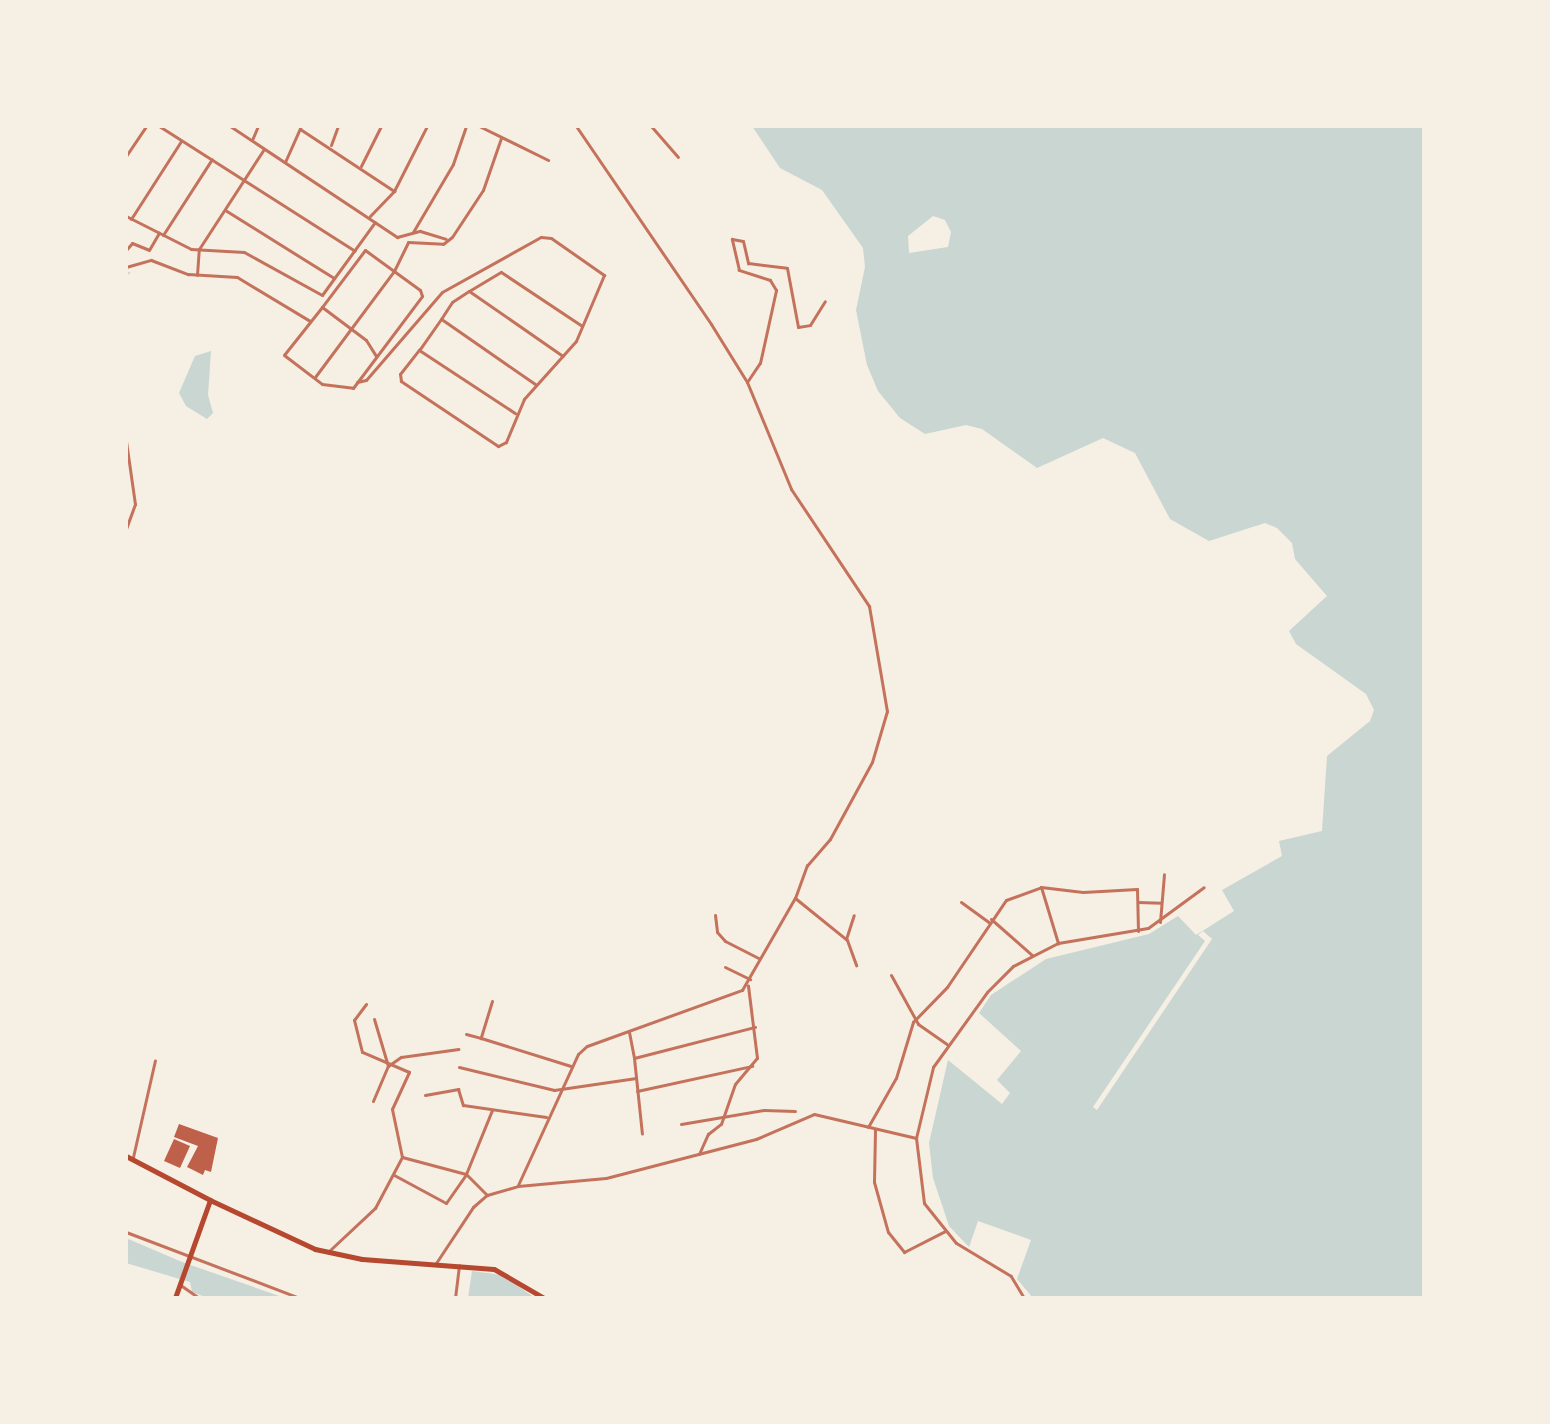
<!DOCTYPE html>
<html>
<head>
<meta charset="utf-8">
<style>
	body { margin:0 }
	#map { position:relative; width:1550px; height:1424px; overflow:hidden; background:#f6efe4; font-family:Ubuntu,sans-serif }
	div>[style] { position:absolute }
	[style*='--x'] { left:calc(var(--x)*1px); top:calc(var(--y)*1px); width:calc(var(--w)*1px); rotate:calc(var(--a)*1deg) }
	.water>* { inset:0; background:#c9d6d2 }
	.pier>* { inset:0; background:#f6efe4 }
	.stream>* { height:2px; margin:-1px; padding:0 1px; transform-origin:1px; border-radius:1px; background:#c9d6d2 }
	.building>* { inset:0; background:#bf614a }
	.minor>* { height:3px; margin:-1.5px; padding:0 1.5px; transform-origin:1.5px; border-radius:1.5px; background:#c5725c }
	.secondary>* { height:5px; margin:-2.5px; padding:0 2.5px; transform-origin:2.5px; border-radius:2.5px; background:#b5482f }
	.primary>* { height:5px; margin:-2.5px; padding:0 2.5px; transform-origin:2.5px; border-radius:2.5px; background:#b5482f }
	span { translate:-50% -50%; white-space:nowrap; text-align:center; line-height:1.15; -webkit-text-stroke:6px #f6efe4; paint-order:stroke }
	.frame { position:absolute; inset:0; border:128px solid #f6efe4; pointer-events:none }
</style>
</head>
<body>
<div id="map">
	<div class="water">
		<div style="clip-path:polygon(evenodd,752px 126px,1424px 126px,1424px 1298px,1033px 1298px,1017px 1279px,1031px 1240px,978px 1221px,969px 1247px,949px 1226px,933px 1178px,929px 1143px,948px 1060px,1002px 1104px,1010px 1093px,997px 1080px,1021px 1051px,979px 1013px,991px 995px,1046px 959px,1149px 934px,1178px 916px,1196px 935px,1234px 911px,1222px 890px,1282px 856px,1279px 841px,1322px 831px,1327px 756px,1370px 721px,1374px 710px,1366px 694px,1296px 644px,1289px 631px,1327px 596px,1295px 559px,1292px 543px,1277px 528px,1265px 523px,1209px 541px,1170px 519px,1135px 453px,1103px 438px,1037px 468px,982px 429px,966px 425px,925px 434px,900px 418px,878px 391px,867px 365px,856px 310px,865px 267px,863px 248px,822px 190px,780px 168px,752px 126px,933px 216px,945px 220px,951px 232px,948px 247px,909px 253px,908px 236px,933px 216px)"></div>
		<div style="clip-path:polygon(211px 351px,208px 395px,213px 413px,207px 419px,186px 406px,179px 393px,195px 356px)"></div>
		<div style="clip-path:polygon(126px 1238px,182px 1262px,285px 1298px,208px 1298px,192px 1292px,190px 1282px,126px 1263px)"></div>
		<div style="clip-path:polygon(472px 1271px,502px 1275px,535px 1298px,468px 1298px)"></div>
	</div>
	<div class="pier">
		<div style="clip-path:polygon(1203px 931px,1212px 939px,1097px 1110px,1093px 1107px,1205px 941px,1198px 935px)"></div>
	</div>
	<div class="stream">
		<div style="--x:126;--y:275;--w:4;--a:-34"></div>
	</div>
	<div class="building">
		<div style="clip-path:polygon(179px 1124px,218px 1138px,211px 1172px,205px 1170px,203px 1175px,187px 1167px,198px 1146px,174px 1137px)"></div>
		<div style="clip-path:polygon(174px 1139px,190px 1146px,180px 1168px,164px 1161px)"></div>
	</div>
	<div class="minor">
		<div style="--x:159;--y:126;--w:232;--a:32.5"></div>
		<div style="--x:230;--y:126;--w:201;--a:33.6"></div>
		<div style="--x:397;--y:237;--w:24;--a:-15"></div>
		<div style="--x:420;--y:231;--w:27;--a:17"></div>
		<div style="--x:479;--y:126;--w:77;--a:26.2"></div>
		<div style="--x:576;--y:126;--w:240;--a:55.7"></div>
		<div style="--x:711;--y:324;--w:68;--a:58.2"></div>
		<div style="--x:747;--y:382;--w:116;--a:67.6"></div>
		<div style="--x:791;--y:489;--w:141;--a:56.3"></div>
		<div style="--x:869;--y:606;--w:107;--a:80.3"></div>
		<div style="--x:887;--y:711;--w:53;--a:106.4"></div>
		<div style="--x:872;--y:762;--w:88;--a:118.6"></div>
		<div style="--x:830;--y:839;--w:35;--a:131"></div>
		<div style="--x:807;--y:865;--w:35;--a:110"></div>
		<div style="--x:651;--y:126;--w:41;--a:48.9"></div>
		<div style="--x:300;--y:129;--w:113;--a:33.4"></div>
		<div style="--x:252;--y:140;--w:15;--a:-67"></div>
		<div style="--x:331;--y:145;--w:20;--a:-70"></div>
		<div style="--x:126;--y:156;--w:36;--a:-56"></div>
		<div style="--x:285;--y:162;--w:39;--a:-66"></div>
		<div style="--x:361;--y:166;--w:45;--a:-63.4"></div>
		<div style="--x:225;--y:210;--w:128;--a:32"></div>
		<div style="--x:126;--y:216;--w:73;--a:26.9"></div>
		<div style="--x:191;--y:249;--w:53;--a:3.2"></div>
		<div style="--x:244;--y:252;--w:89;--a:28.9"></div>
		<div style="--x:322;--y:295;--w:90;--a:-54"></div>
		<div style="--x:370;--y:216;--w:35;--a:-46"></div>
		<div style="--x:394;--y:191;--w:73;--a:-63.1"></div>
		<div style="--x:131;--y:219;--w:93;--a:-57.3"></div>
		<div style="--x:413;--y:232;--w:79;--a:-59.5"></div>
		<div style="--x:453;--y:164;--w:40;--a:-71.1"></div>
		<div style="--x:163;--y:235;--w:90;--a:-57.2"></div>
		<div style="--x:126;--y:250;--w:9;--a:-49"></div>
		<div style="--x:132;--y:243;--w:18;--a:22"></div>
		<div style="--x:149;--y:250;--w:20;--a:-60"></div>
		<div style="--x:126;--y:267;--w:26;--a:-16"></div>
		<div style="--x:151;--y:260;--w:40;--a:21"></div>
		<div style="--x:188;--y:274;--w:49;--a:3.5"></div>
		<div style="--x:237;--y:277;--w:85;--a:31.1"></div>
		<div style="--x:197;--y:275;--w:26;--a:-86"></div>
		<div style="--x:199;--y:249;--w:119;--a:-57"></div>
		<div style="--x:469;--y:291;--w:37;--a:-31"></div>
		<div style="--x:501;--y:272;--w:97;--a:33.7"></div>
		<div style="--x:322;--y:307;--w:61;--a:128.4"></div>
		<div style="--x:284;--y:355;--w:48;--a:37.3"></div>
		<div style="--x:322;--y:384;--w:31;--a:7"></div>
		<div style="--x:353;--y:388;--w:115;--a:-53.1"></div>
		<div style="--x:422;--y:296;--w:6;--a:-108"></div>
		<div style="--x:420;--y:290;--w:68;--a:-144"></div>
		<div style="--x:365;--y:250;--w:71;--a:127"></div>
		<div style="--x:322;--y:307;--w:55;--a:36.9"></div>
		<div style="--x:366;--y:340;--w:19;--a:58"></div>
		<div style="--x:441;--y:319;--w:38;--a:125"></div>
		<div style="--x:419;--y:350;--w:115;--a:33.3"></div>
		<div style="--x:315;--y:377;--w:132;--a:-53.3"></div>
		<div style="--x:394;--y:271;--w:32;--a:-64"></div>
		<div style="--x:408;--y:242;--w:35;--a:3"></div>
		<div style="--x:443;--y:244;--w:11;--a:-38"></div>
		<div style="--x:452;--y:237;--w:56;--a:-56.6"></div>
		<div style="--x:483;--y:190;--w:55;--a:-70.9"></div>
		<div style="--x:357;--y:382;--w:9;--a:-13"></div>
		<div style="--x:366;--y:380;--w:116;--a:-49.2"></div>
		<div style="--x:442;--y:292;--w:113;--a:-29.1"></div>
		<div style="--x:541;--y:237;--w:10;--a:6"></div>
		<div style="--x:551;--y:238;--w:65;--a:34.9"></div>
		<div style="--x:604;--y:275;--w:72;--a:113"></div>
		<div style="--x:576;--y:341;--w:78;--a:131.9"></div>
		<div style="--x:524;--y:399;--w:47;--a:112.7"></div>
		<div style="--x:506;--y:442;--w:9;--a:153"></div>
		<div style="--x:498;--y:446;--w:117;--a:-146.2"></div>
		<div style="--x:401;--y:381;--w:7;--a:-98"></div>
		<div style="--x:400;--y:374;--w:31;--a:-52"></div>
		<div style="--x:747;--y:382;--w:23;--a:-56"></div>
		<div style="--x:760;--y:363;--w:75;--a:-77.6"></div>
		<div style="--x:776;--y:290;--w:12;--a:-121"></div>
		<div style="--x:770;--y:280;--w:33;--a:-162"></div>
		<div style="--x:739;--y:270;--w:32;--a:-103"></div>
		<div style="--x:732;--y:239;--w:11;--a:10"></div>
		<div style="--x:743;--y:241;--w:23;--a:77"></div>
		<div style="--x:748;--y:263;--w:39;--a:7"></div>
		<div style="--x:787;--y:268;--w:60;--a:79.4"></div>
		<div style="--x:798;--y:327;--w:12;--a:-9"></div>
		<div style="--x:810;--y:325;--w:28;--a:-58"></div>
		<div style="--x:535;--y:384;--w:114;--a:-145.3"></div>
		<div style="--x:441;--y:319;--w:20;--a:-57"></div>
		<div style="--x:452;--y:302;--w:20;--a:-33"></div>
		<div style="--x:469;--y:291;--w:114;--a:34.7"></div>
		<div style="--x:126;--y:441;--w:64;--a:81.9"></div>
		<div style="--x:135;--y:504;--w:27;--a:110"></div>
		<div style="--x:1041;--y:887;--w:59;--a:73.1"></div>
		<div style="--x:961;--y:902;--w:34;--a:36"></div>
		<div style="--x:1138;--y:902;--w:23;--a:2"></div>
		<div style="--x:715;--y:915;--w:17;--a:83"></div>
		<div style="--x:717;--y:932;--w:12;--a:48"></div>
		<div style="--x:725;--y:941;--w:38;--a:27"></div>
		<div style="--x:991;--y:919;--w:55;--a:41.3"></div>
		<div style="--x:1160;--y:922;--w:48;--a:-85.2"></div>
		<div style="--x:846;--y:939;--w:25;--a:-72"></div>
		<div style="--x:725;--y:967;--w:28;--a:26"></div>
		<div style="--x:891;--y:975;--w:56;--a:61.1"></div>
		<div style="--x:918;--y:1024;--w:35;--a:35"></div>
		<div style="--x:492;--y:1001;--w:39;--a:107"></div>
		<div style="--x:481;--y:1038;--w:94;--a:17.3"></div>
		<div style="--x:374;--y:1019;--w:49;--a:73.4"></div>
		<div style="--x:629;--y:1032;--w:26;--a:79"></div>
		<div style="--x:634;--y:1058;--w:125;--a:-14.4"></div>
		<div style="--x:466;--y:1034;--w:16;--a:15"></div>
		<div style="--x:634;--y:1058;--w:76;--a:84"></div>
		<div style="--x:459;--y:1067;--w:98;--a:13.6"></div>
		<div style="--x:554;--y:1090;--w:83;--a:-8.3"></div>
		<div style="--x:637;--y:1091;--w:118;--a:-12.3"></div>
		<div style="--x:425;--y:1095;--w:34;--a:-10"></div>
		<div style="--x:458;--y:1089;--w:17;--a:73"></div>
		<div style="--x:463;--y:1105;--w:84;--a:8.2"></div>
		<div style="--x:373;--y:1101;--w:38;--a:-67"></div>
		<div style="--x:388;--y:1066;--w:16;--a:-35"></div>
		<div style="--x:401;--y:1057;--w:58;--a:-8"></div>
		<div style="--x:681;--y:1124;--w:84;--a:-9.6"></div>
		<div style="--x:764;--y:1110;--w:31;--a:2"></div>
		<div style="--x:868;--y:1127;--w:56;--a:-60.3"></div>
		<div style="--x:896;--y:1078;--w:59;--a:-73.1"></div>
		<div style="--x:913;--y:1022;--w:49;--a:-45.8"></div>
		<div style="--x:947;--y:987;--w:105;--a:-55.9"></div>
		<div style="--x:1006;--y:900;--w:37;--a:-20"></div>
		<div style="--x:1041;--y:887;--w:42;--a:6.8"></div>
		<div style="--x:1083;--y:892;--w:54;--a:-3.2"></div>
		<div style="--x:1137;--y:889;--w:42;--a:88.6"></div>
		<div style="--x:875;--y:1130;--w:52;--a:91.1"></div>
		<div style="--x:874;--y:1182;--w:52;--a:74.4"></div>
		<div style="--x:888;--y:1232;--w:26;--a:51"></div>
		<div style="--x:904;--y:1252;--w:46;--a:-27.1"></div>
		<div style="--x:699;--y:1154;--w:22;--a:-66"></div>
		<div style="--x:708;--y:1134;--w:16;--a:-38"></div>
		<div style="--x:721;--y:1124;--w:42;--a:-70.7"></div>
		<div style="--x:735;--y:1084;--w:34;--a:-50"></div>
		<div style="--x:757;--y:1058;--w:73;--a:-97.1"></div>
		<div style="--x:133;--y:1157;--w:99;--a:-77.2"></div>
		<div style="--x:402;--y:1157;--w:66;--a:14.9"></div>
		<div style="--x:466;--y:1174;--w:30;--a:45"></div>
		<div style="--x:394;--y:1175;--w:59;--a:28.3"></div>
		<div style="--x:446;--y:1203;--w:35;--a:-55"></div>
		<div style="--x:466;--y:1174;--w:69;--a:-67.9"></div>
		<div style="--x:518;--y:1185;--w:144;--a:-65.4"></div>
		<div style="--x:578;--y:1054;--w:12;--a:-42"></div>
		<div style="--x:587;--y:1046;--w:165;--a:-19.9"></div>
		<div style="--x:742;--y:990;--w:106;--a:-60.1"></div>
		<div style="--x:795;--y:898;--w:67;--a:38.9"></div>
		<div style="--x:847;--y:940;--w:27;--a:70"></div>
		<div style="--x:126;--y:1232;--w:186;--a:20.8"></div>
		<div style="--x:330;--y:1250;--w:62;--a:-43"></div>
		<div style="--x:375;--y:1208;--w:58;--a:-62.1"></div>
		<div style="--x:402;--y:1157;--w:49;--a:-101.8"></div>
		<div style="--x:392;--y:1109;--w:41;--a:-65.3"></div>
		<div style="--x:409;--y:1072;--w:51;--a:-156.9"></div>
		<div style="--x:362;--y:1052;--w:33;--a:-104"></div>
		<div style="--x:354;--y:1020;--w:20;--a:-53"></div>
		<div style="--x:436;--y:1263;--w:67;--a:-56.5"></div>
		<div style="--x:473;--y:1207;--w:18;--a:-41"></div>
		<div style="--x:487;--y:1195;--w:32;--a:-16"></div>
		<div style="--x:518;--y:1186;--w:88;--a:-5.2"></div>
		<div style="--x:606;--y:1178;--w:155;--a:-14.6"></div>
		<div style="--x:756;--y:1139;--w:63;--a:-23.3"></div>
		<div style="--x:814;--y:1114;--w:105;--a:13.2"></div>
		<div style="--x:179;--y:1284;--w:24;--a:35"></div>
		<div style="--x:455;--y:1298;--w:33;--a:-83"></div>
		<div style="--x:1024;--y:1298;--w:26;--a:-121"></div>
		<div style="--x:1011;--y:1276;--w:64;--a:-149"></div>
		<div style="--x:956;--y:1243;--w:51;--a:-128.7"></div>
		<div style="--x:924;--y:1203;--w:65;--a:-97"></div>
		<div style="--x:916;--y:1138;--w:73;--a:-76.5"></div>
		<div style="--x:933;--y:1067;--w:92;--a:-54.2"></div>
		<div style="--x:987;--y:992;--w:37;--a:-45"></div>
		<div style="--x:1013;--y:966;--w:51;--a:-27.1"></div>
		<div style="--x:1058;--y:943;--w:91;--a:-9.5"></div>
		<div style="--x:1148;--y:928;--w:69;--a:-36.2"></div>
	</div>
	<div class="secondary">
		<div style="--x:210;--y:1200;--w:116;--a:25"></div>
		<div style="--x:315;--y:1249;--w:48;--a:12"></div>
		<div style="--x:362;--y:1259;--w:132;--a:4.3"></div>
		<div style="--x:494;--y:1269;--w:58;--a:30.1"></div>
	</div>
	<div class="primary">
		<div style="--x:126;--y:1156;--w:95;--a:27.6"></div>
		<div style="--x:210;--y:1200;--w:104;--a:109.7"></div>
	</div>
	<div class="frame"></div>
</div>
</body>
</html>
